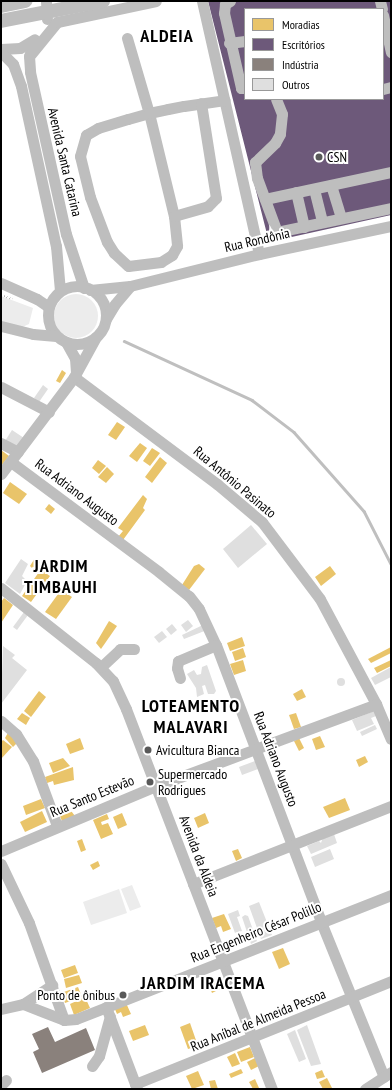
<!DOCTYPE html>
<html>
<head>
<meta charset="utf-8">
<style>
	body { margin:0 }
	#map { position:relative; width:392px; height:1090px; overflow:hidden; background:#fff; font-family:"PT Sans Narrow",sans-serif }
	div>[style] { position:absolute }
	[style*='--x'] { left:calc(var(--x)*1px); top:calc(var(--y)*1px); width:calc(var(--w)*1px); rotate:calc(var(--a)*1deg) }
	.green>* { inset:0; background:#ececec }
	.round { border-radius:50% }
	.homes>* { inset:0; background:#e9c46a }
	.offices>* { inset:0; background:#6d597a }
	.industry>* { inset:0; background:#8a817c }
	.stream>* { height:2.5px; margin:-1.25px; padding:0 1.25px; transform-origin:1.25px; border-radius:1.25px; background:#bfbfbf }
	.building>* { inset:0; background:#dfdfdf }
	.path>* { height:1.5px; margin-top:-0.75px; transform-origin:0; background:repeating-linear-gradient(90deg,#b9b9b9 0 1px,transparent 0 3px) }
	.minor>* { height:11px; margin:-5.5px; padding:0 5.5px; transform-origin:5.5px; border-radius:5.5px; background:#bebebe }
	.minor>.ring { margin:-5.5px; padding:0; box-sizing:content-box; background:none; border:11px solid #bebebe; border-radius:50% }
	.major>* { height:14px; margin:-7px; padding:0 7px; transform-origin:7px; border-radius:7px; background:#bebebe }
	.dots>* { width:11px; height:11px; translate:-50% -50%; box-sizing:border-box; border:2px solid #fff; border-radius:50% }
	span { translate:-50% -50%; white-space:nowrap; text-align:center; line-height:1.15; -webkit-text-stroke:4px #fff; paint-order:stroke }
	.poi-label { font-size:14px; color:#000 }
	.left { translate:0 -50%; text-align:left }
	.right { translate:-100% -50%; text-align:right }
	.street-label { font-size:14px; color:#000 }
	.district-label { font-size:18px; color:#000; font-weight:700; letter-spacing:1px }
	.frame { position:absolute; inset:0; border:2px solid #000; pointer-events:none }
	.legend { position:absolute; left:244px; top:8px; width:140px; height:92px; box-sizing:border-box; background:#fff; border:1px solid #999; margin:0; padding:5px 7px; list-style:none; font-size:12px; color:#000 }
	.legend li { display:flex; align-items:center; gap:8px; height:20px }
	.legend b { width:20px; border:1px solid #999 }
</style>
</head>
<body>
<div id="map">
	<div class="green">
		<div class="round" style="left:54px;top:294px;width:44px;height:44px"></div>
		<div style="clip-path:polygon(1px 296px,33px 308px,29px 324px,18px 329px,1px 323px)"></div>
		<div style="clip-path:polygon(132px 885px,141px 907px,130px 911px,121px 889px)"></div>
		<div style="clip-path:polygon(119px 889px,127px 913px,91px 925px,83px 902px)"></div>
	</div>
	<div class="homes">
		<div style="clip-path:polygon(62px 370px,66px 373px,60px 383px,56px 381px)"></div>
		<div style="clip-path:polygon(117px 422px,125px 427px,116px 440px,108px 435px)"></div>
		<div style="clip-path:polygon(140px 443px,147px 448px,137px 462px,129px 456px)"></div>
		<div style="clip-path:polygon(152px 448px,160px 453px,150px 466px,143px 461px)"></div>
		<div style="clip-path:polygon(1px 450px,9px 456px,2px 465px,1px 464px)"></div>
		<div style="clip-path:polygon(160px 457px,167px 463px,152px 483px,145px 477px)"></div>
		<div style="clip-path:polygon(98px 460px,106px 466px,99px 474px,92px 468px)"></div>
		<div style="clip-path:polygon(107px 467px,114px 474px,106px 483px,98px 477px)"></div>
		<div style="clip-path:polygon(10px 482px,27px 494px,19px 504px,3px 493px)"></div>
		<div style="clip-path:polygon(143px 495px,147px 499px,143px 508px,145px 510px,123px 540px,118px 537px,123px 531px,118px 528px)"></div>
		<div style="clip-path:polygon(49px 504px,55px 509px,51px 514px,45px 509px)"></div>
		<div style="clip-path:polygon(35px 558px,40px 562px,34px 570px,30px 566px)"></div>
		<div style="clip-path:polygon(199px 564px,205px 569px,189px 590px,182px 585px,194px 566px)"></div>
		<div style="clip-path:polygon(44px 565px,50px 570px,47px 574px,50px 576px,31px 602px,22px 596px)"></div>
		<div style="clip-path:polygon(330px 566px,336px 574px,321px 586px,315px 577px)"></div>
		<div style="clip-path:polygon(61px 590px,72px 597px,56px 619px,45px 612px)"></div>
		<div style="clip-path:polygon(4px 598px,13px 605px,1px 623px,1px 602px)"></div>
		<div style="clip-path:polygon(109px 621px,117px 626px,101px 649px,96px 643px)"></div>
		<div style="clip-path:polygon(242px 637px,245px 646px,230px 651px,227px 643px)"></div>
		<div style="clip-path:polygon(391px 647px,391px 653px,371px 663px,368px 659px)"></div>
		<div style="clip-path:polygon(243px 648px,246px 657px,235px 661px,232px 652px)"></div>
		<div style="clip-path:polygon(243px 660px,246px 671px,234px 675px,230px 664px)"></div>
		<div style="clip-path:polygon(391px 660px,391px 666px,377px 673px,374px 668px)"></div>
		<div style="clip-path:polygon(302px 689px,306px 697px,297px 701px,293px 694px)"></div>
		<div style="clip-path:polygon(39px 691px,46px 697px,31px 717px,24px 711px)"></div>
		<div style="clip-path:polygon(22px 713px,30px 718px,26px 725px,17px 719px)"></div>
		<div style="clip-path:polygon(296px 713px,301px 727px,294px 729px,289px 715px)"></div>
		<div style="clip-path:polygon(9px 731px,18px 742px,13px 747px,5px 738px)"></div>
		<div style="clip-path:polygon(320px 736px,325px 747px,316px 750px,312px 739px)"></div>
		<div style="clip-path:polygon(80px 738px,84px 749px,70px 754px,66px 744px)"></div>
		<div style="clip-path:polygon(299px 738px,304px 748px,299px 751px,294px 741px)"></div>
		<div style="clip-path:polygon(3px 740px,12px 747px,1px 759px,1px 742px)"></div>
		<div style="clip-path:polygon(365px 756px,368px 762px,359px 767px,356px 760px)"></div>
		<div style="clip-path:polygon(63px 758px,70px 766px,53px 773px,49px 763px)"></div>
		<div style="clip-path:polygon(73px 767px,74px 780px,54px 785px,53px 781px,47px 783px,45px 777px)"></div>
		<div style="clip-path:polygon(345px 798px,350px 810px,329px 818px,323px 807px)"></div>
		<div style="clip-path:polygon(41px 799px,45px 808px,26px 815px,23px 806px)"></div>
		<div style="clip-path:polygon(68px 807px,75px 816px,62px 821px,58px 812px)"></div>
		<div style="clip-path:polygon(42px 811px,47px 822px,25px 832px,20px 822px)"></div>
		<div style="clip-path:polygon(122px 813px,127px 825px,118px 829px,113px 817px)"></div>
		<div style="clip-path:polygon(205px 813px,209px 823px,198px 828px,194px 818px)"></div>
		<div style="clip-path:polygon(107px 814px,109px 819px,101px 822px,102px 825px,108px 823px,113px 834px,101px 839px,93px 820px)"></div>
		<div style="clip-path:polygon(82px 839px,86px 850px,81px 852px,77px 841px)"></div>
		<div style="clip-path:polygon(238px 849px,242px 858px,236px 861px,232px 851px)"></div>
		<div style="clip-path:polygon(98px 861px,100px 866px,93px 870px,90px 865px)"></div>
		<div style="clip-path:polygon(224px 914px,231px 929px,223px 932px,221px 926px,216px 928px,212px 918px)"></div>
		<div style="clip-path:polygon(283px 948px,290px 964px,279px 969px,272px 952px)"></div>
		<div style="clip-path:polygon(75px 965px,78px 973px,64px 978px,61px 970px)"></div>
		<div style="clip-path:polygon(79px 975px,82px 983px,66px 988px,64px 979px)"></div>
		<div style="clip-path:polygon(221px 980px,224px 987px,212px 993px,209px 985px)"></div>
		<div style="clip-path:polygon(78px 987px,82px 997px,65px 1003px,61px 993px)"></div>
		<div style="clip-path:polygon(85px 997px,90px 1008px,74px 1015px,70px 1004px)"></div>
		<div style="clip-path:polygon(126px 1003px,131px 1014px,123px 1017px,121px 1012px,117px 1014px,114px 1007px)"></div>
		<div style="clip-path:polygon(190px 1023px,198px 1046px,188px 1049px,180px 1027px)"></div>
		<div style="clip-path:polygon(145px 1025px,149px 1035px,133px 1041px,129px 1031px)"></div>
		<div style="clip-path:polygon(250px 1047px,254px 1057px,241px 1062px,237px 1052px)"></div>
		<div style="clip-path:polygon(235px 1053px,240px 1064px,232px 1067px,227px 1057px)"></div>
		<div style="clip-path:polygon(255px 1058px,259px 1066px,251px 1070px,247px 1062px)"></div>
		<div style="clip-path:polygon(241px 1069px,243px 1073px,231px 1078px,229px 1074px)"></div>
		<div style="clip-path:polygon(322px 1070px,325px 1077px,317px 1079px,315px 1073px)"></div>
		<div style="clip-path:polygon(198px 1071px,204px 1085px,192px 1089px,186px 1076px)"></div>
		<div style="clip-path:polygon(327px 1078px,332px 1088px,323px 1089px,319px 1082px)"></div>
		<div style="clip-path:polygon(255px 1079px,259px 1088px,253px 1089px,249px 1082px)"></div>
		<div style="clip-path:polygon(215px 1080px,218px 1089px,211px 1089px,209px 1081px)"></div>
	</div>
	<div class="offices">
		<div style="clip-path:polygon(evenodd,208px 1px,391px 1px,391px 215px,269px 242px,208px 1px,245px 9px,383px 9px,383px 99px,245px 99px,245px 9px)"></div>
	</div>
	<div class="industry">
		<div style="clip-path:polygon(48px 1027px,55px 1042px,86px 1028px,95px 1050px,42px 1073px,33px 1052px,39px 1049px,32px 1034px)"></div>
	</div>
	<div class="stream">
		<div style="--x:124;--y:341;--w:141;--a:24.7"></div>
		<div style="--x:252;--y:400;--w:53;--a:37.3"></div>
		<div style="--x:294;--y:432;--w:106;--a:48.5"></div>
		<div style="--x:364;--y:511;--w:59;--a:63"></div>
	</div>
	<div class="building">
		<div style="clip-path:polygon(43px 385px,48px 389px,39px 402px,34px 398px)"></div>
		<div style="clip-path:polygon(12px 430px,24px 438px,17px 449px,5px 441px)"></div>
		<div style="clip-path:polygon(251px 525px,267px 544px,238px 568px,223px 549px)"></div>
		<div style="clip-path:polygon(21px 559px,28px 564px,22px 576px,27px 581px,20px 594px,5px 583px)"></div>
		<div style="clip-path:polygon(24px 612px,28px 615px,17px 630px,13px 627px)"></div>
		<div style="clip-path:polygon(188px 620px,193px 626px,186px 632px,181px 625px)"></div>
		<div style="clip-path:polygon(172px 624px,177px 630px,171px 635px,166px 629px)"></div>
		<div style="clip-path:polygon(205px 624px,207px 630px,184px 639px,182px 635px)"></div>
		<div style="clip-path:polygon(162px 631px,167px 637px,159px 643px,154px 637px)"></div>
		<div style="clip-path:polygon(3px 646px,15px 655px,12px 658px,27px 670px,1px 704px)"></div>
		<div style="clip-path:polygon(207px 665px,216px 691px,214px 694px,208px 694px,205px 685px,202px 686px,204px 694px,197px 697px,196px 688px,187px 674px,194px 670px,197px 675px,201px 674px,202px 667px)"></div>
		<div style="clip-path:polygon(391px 667px,391px 677px,375px 685px,371px 678px)"></div>
		<div class="round" style="left:337px;top:678px;width:8px;height:8px"></div>
		<div style="clip-path:polygon(374px 711px,376px 716px,371px 718px,374px 724px,357px 731px,352px 720px)"></div>
		<div style="clip-path:polygon(375px 725px,377px 729px,362px 736px,360px 732px)"></div>
		<div style="clip-path:polygon(255px 761px,258px 769px,242px 775px,239px 767px)"></div>
		<div style="clip-path:polygon(334px 834px,337px 843px,311px 854px,307px 846px,319px 841px,321px 843px,323px 837px)"></div>
		<div style="clip-path:polygon(330px 849px,334px 859px,315px 867px,311px 857px)"></div>
		<div style="clip-path:polygon(259px 902px,272px 935px,261px 939px,249px 906px)"></div>
		<div style="clip-path:polygon(238px 910px,240px 916px,237px 917px,242px 931px,235px 933px,228px 914px)"></div>
		<div style="clip-path:polygon(245px 915px,248px 916px,257px 941px,251px 944px,242px 917px)"></div>
		<div style="clip-path:polygon(243px 933px,246px 941px,237px 944px,234px 937px)"></div>
		<div style="clip-path:polygon(307px 1025px,321px 1064px,311px 1066px,297px 1030px)"></div>
		<div style="clip-path:polygon(295px 1030px,306px 1059px,299px 1062px,287px 1034px)"></div>
	</div>
	<div class="path">
		<div style="--x:1;--y:295;--w:12;--a:20"></div>
	</div>
	<div class="minor">
		<div style="--x:46;--y:1;--w:18;--a:87"></div>
		<div style="--x:202;--y:1;--w:259;--a:77.3"></div>
		<div style="--x:230;--y:1;--w:6;--a:149"></div>
		<div style="--x:225;--y:4;--w:9;--a:96"></div>
		<div style="--x:224;--y:13;--w:77;--a:77.2"></div>
		<div style="--x:241;--y:88;--w:4;--a:0"></div>
		<div style="--x:380;--y:1;--w:8;--a:76"></div>
		<div style="--x:383;--y:15;--w:38;--a:78"></div>
		<div style="--x:127;--y:38;--w:78;--a:73.7"></div>
		<div style="--x:149;--y:113;--w:106;--a:76.4"></div>
		<div style="--x:174;--y:216;--w:30;--a:84"></div>
		<div style="--x:177;--y:246;--w:10;--a:119"></div>
		<div style="--x:172;--y:255;--w:13;--a:148"></div>
		<div style="--x:161;--y:262;--w:33;--a:173"></div>
		<div style="--x:128;--y:266;--w:19;--a:-137"></div>
		<div style="--x:114;--y:253;--w:13;--a:-122"></div>
		<div style="--x:107;--y:242;--w:48;--a:-110.7"></div>
		<div style="--x:90;--y:197;--w:42;--a:-103.7"></div>
		<div style="--x:80;--y:156;--w:22;--a:-74"></div>
		<div style="--x:86;--y:135;--w:14;--a:-30"></div>
		<div style="--x:98;--y:128;--w:31;--a:-17"></div>
		<div style="--x:128;--y:119;--w:22;--a:-16"></div>
		<div style="--x:149;--y:113;--w:19;--a:-12"></div>
		<div style="--x:168;--y:109;--w:16;--a:-11"></div>
		<div style="--x:184;--y:106;--w:41;--a:-8.3"></div>
		<div style="--x:34;--y:41;--w:16;--a:108"></div>
		<div style="--x:29;--y:56;--w:16;--a:86"></div>
		<div style="--x:30;--y:72;--w:166;--a:77.5"></div>
		<div style="--x:66;--y:234;--w:57;--a:71.6"></div>
		<div style="--x:229;--y:43;--w:16;--a:-7"></div>
		<div style="--x:1;--y:49;--w:19;--a:-3"></div>
		<div style="--x:20;--y:48;--w:17;--a:-31"></div>
		<div style="--x:1;--y:52;--w:17;--a:45"></div>
		<div style="--x:13;--y:64;--w:23;--a:70"></div>
		<div style="--x:21;--y:86;--w:164;--a:77.7"></div>
		<div style="--x:56;--y:246;--w:45;--a:84.9"></div>
		<div style="--x:31;--y:54;--w:41;--a:-50.9"></div>
		<div style="--x:57;--y:22;--w:101;--a:-12"></div>
		<div style="--x:383;--y:89;--w:8;--a:-14"></div>
		<div style="--x:276;--y:99;--w:16;--a:68"></div>
		<div style="--x:282;--y:114;--w:20;--a:96"></div>
		<div style="--x:280;--y:134;--w:10;--a:119"></div>
		<div style="--x:275;--y:143;--w:28;--a:136"></div>
		<div style="--x:255;--y:162;--w:16;--a:83"></div>
		<div style="--x:257;--y:178;--w:58;--a:69.7"></div>
		<div style="--x:277;--y:232;--w:116;--a:-11.9"></div>
		<div style="--x:331;--y:185;--w:34;--a:73"></div>
		<div style="--x:314;--y:189;--w:34;--a:76"></div>
		<div style="--x:296;--y:192;--w:36;--a:77"></div>
		<div style="--x:265;--y:199;--w:129;--a:-12.1"></div>
		<div style="--x:174;--y:216;--w:35;--a:-16"></div>
		<div style="--x:208;--y:206;--w:11;--a:-45"></div>
		<div style="--x:216;--y:198;--w:96;--a:-99"></div>
		<div style="--x:1;--y:283;--w:39;--a:24"></div>
		<div style="--x:37;--y:299;--w:14;--a:34"></div>
		<div class="ring" style="left:48px;top:286px;width:47px;height:47px"></div>
		<div style="--x:90;--y:290;--w:40;--a:-5.7"></div>
		<div style="--x:130;--y:286;--w:133;--a:-13.9"></div>
		<div style="--x:259;--y:254;--w:135;--a:-12"></div>
		<div style="--x:106;--y:319;--w:17;--a:-59"></div>
		<div style="--x:115;--y:304;--w:23;--a:-50"></div>
		<div style="--x:1;--y:326;--w:33;--a:14"></div>
		<div style="--x:33;--y:334;--w:23;--a:5"></div>
		<div style="--x:66;--y:342;--w:18;--a:61"></div>
		<div style="--x:75;--y:358;--w:15;--a:86"></div>
		<div style="--x:74;--y:377;--w:179;--a:36.8"></div>
		<div style="--x:217;--y:484;--w:59;--a:40.2"></div>
		<div style="--x:262;--y:522;--w:96;--a:53"></div>
		<div style="--x:320;--y:599;--w:119;--a:61.9"></div>
		<div style="--x:376;--y:704;--w:38;--a:67"></div>
		<div style="--x:1;--y:387;--w:54;--a:27.5"></div>
		<div style="--x:1;--y:443;--w:19;--a:28"></div>
		<div style="--x:11;--y:462;--w:184;--a:36.6"></div>
		<div style="--x:159;--y:572;--w:38;--a:39"></div>
		<div style="--x:189;--y:596;--w:16;--a:52"></div>
		<div style="--x:199;--y:609;--w:40;--a:65"></div>
		<div style="--x:216;--y:645;--w:296;--a:69.2"></div>
		<div style="--x:321;--y:922;--w:167;--a:67.9"></div>
		<div style="--x:1;--y:474;--w:121;--a:-53"></div>
		<div style="--x:74;--y:377;--w:46;--a:-61.2"></div>
		<div style="--x:1;--y:588;--w:121;--a:38.3"></div>
		<div style="--x:96;--y:663;--w:25;--a:47"></div>
		<div style="--x:113;--y:681;--w:31;--a:65"></div>
		<div style="--x:126;--y:709;--w:407;--a:69"></div>
		<div style="--x:101;--y:667;--w:26;--a:-43"></div>
		<div style="--x:120;--y:649;--w:14;--a:0"></div>
		<div style="--x:180;--y:678;--w:10;--a:-107"></div>
		<div style="--x:177;--y:668;--w:7;--a:-82"></div>
		<div style="--x:178;--y:661;--w:41;--a:-22.8"></div>
		<div style="--x:1;--y:721;--w:20;--a:41"></div>
		<div style="--x:16;--y:734;--w:32;--a:58"></div>
		<div style="--x:33;--y:761;--w:69;--a:69.7"></div>
		<div style="--x:1;--y:851;--w:168;--a:-22.8"></div>
		<div style="--x:156;--y:786;--w:235;--a:-20.4"></div>
		<div style="--x:1;--y:864;--w:65;--a:64.6"></div>
		<div style="--x:29;--y:923;--w:103;--a:70.2"></div>
		<div style="--x:193;--y:884;--w:213;--a:-21.5"></div>
		<div style="--x:23;--y:1004;--w:35;--a:-33"></div>
		<div style="--x:106;--y:1007;--w:88;--a:69.3"></div>
		<div style="--x:1;--y:1009;--w:23;--a:-13"></div>
		<div style="--x:23;--y:1004;--w:44;--a:21.3"></div>
		<div style="--x:64;--y:1020;--w:12;--a:-5"></div>
		<div style="--x:76;--y:1019;--w:339;--a:-21.5"></div>
		<div style="--x:92;--y:1066;--w:12;--a:-55"></div>
		<div style="--x:99;--y:1056;--w:41;--a:-74.6"></div>
		<div style="--x:135;--y:1084;--w:276;--a:-21.9"></div>
		<div style="--x:1;--y:1085;--w:7;--a:-45"></div>
		<div style="--x:365;--y:1089;--w:31;--a:-33"></div>
	</div>
	<div class="major">
		<div style="--x:1;--y:6;--w:25;--a:-12"></div>
		<div style="--x:1;--y:21;--w:104;--a:-11.1"></div>
	</div>
	<div class="dots">
		<div style="left:319px;top:157px;background:#595959"></div>
		<div style="left:148px;top:750px;background:#595959"></div>
		<div style="left:150px;top:782px;background:#595959"></div>
		<div style="left:123px;top:995px;background:#595959"></div>
	</div>
	<div class="poi-label">
		<span class="left" style="left:327px;top:157px">CSN</span>
		<span class="left" style="left:156px;top:750px">Avicultura Bianca</span>
		<span class="left" style="left:158px;top:782px">Supermercado<br>Rodrigues</span>
		<span class="right" style="left:115px;top:995px">Ponto de ônibus</span>
	</div>
	<div class="street-label">
		<span style="left:65px;top:162px;rotate:77deg">Avenida Santa Catarina</span>
		<span style="left:257px;top:240px;rotate:-13deg">Rua Rondônia</span>
		<span style="left:235px;top:482px;rotate:40deg">Rua Antônio Pasinato</span>
		<span style="left:77px;top:492px;rotate:37deg">Rua Adriano Augusto</span>
		<span style="left:276px;top:759px;rotate:69deg">Rua Adriano Augusto</span>
		<span style="left:92px;top:796px;rotate:-22deg">Rua Santo Estevão</span>
		<span style="left:199px;top:856px;rotate:69deg">Avenida da Aldeia</span>
		<span style="left:256px;top:932px;rotate:-22deg">Rua Engenheiro César Polillo</span>
		<span style="left:258px;top:1020px;rotate:-22deg">Rua Aníbal de Almeida Pessoa</span>
	</div>
	<div class="district-label">
		<span style="left:167px;top:36px">ALDEIA</span>
		<span style="left:61px;top:577px">JARDIM<br>TIMBAUHI</span>
		<span style="left:191px;top:717px">LOTEAMENTO<br>MALAVARI</span>
		<span style="left:203px;top:983px">JARDIM IRACEMA</span>
	</div>
	<div class="frame"></div>
	<ul class="legend">
	<li><b style="height:11px;background:#e9c46a"></b>Moradias</li>
	<li><b style="height:11px;background:#6d597a"></b>Escritórios</li>
	<li><b style="height:11px;background:#8a817c"></b>Indústria</li>
	<li><b style="height:11px;background:#dfdfdf"></b>Outros</li>
	</ul>
</div>
</body>
</html>
